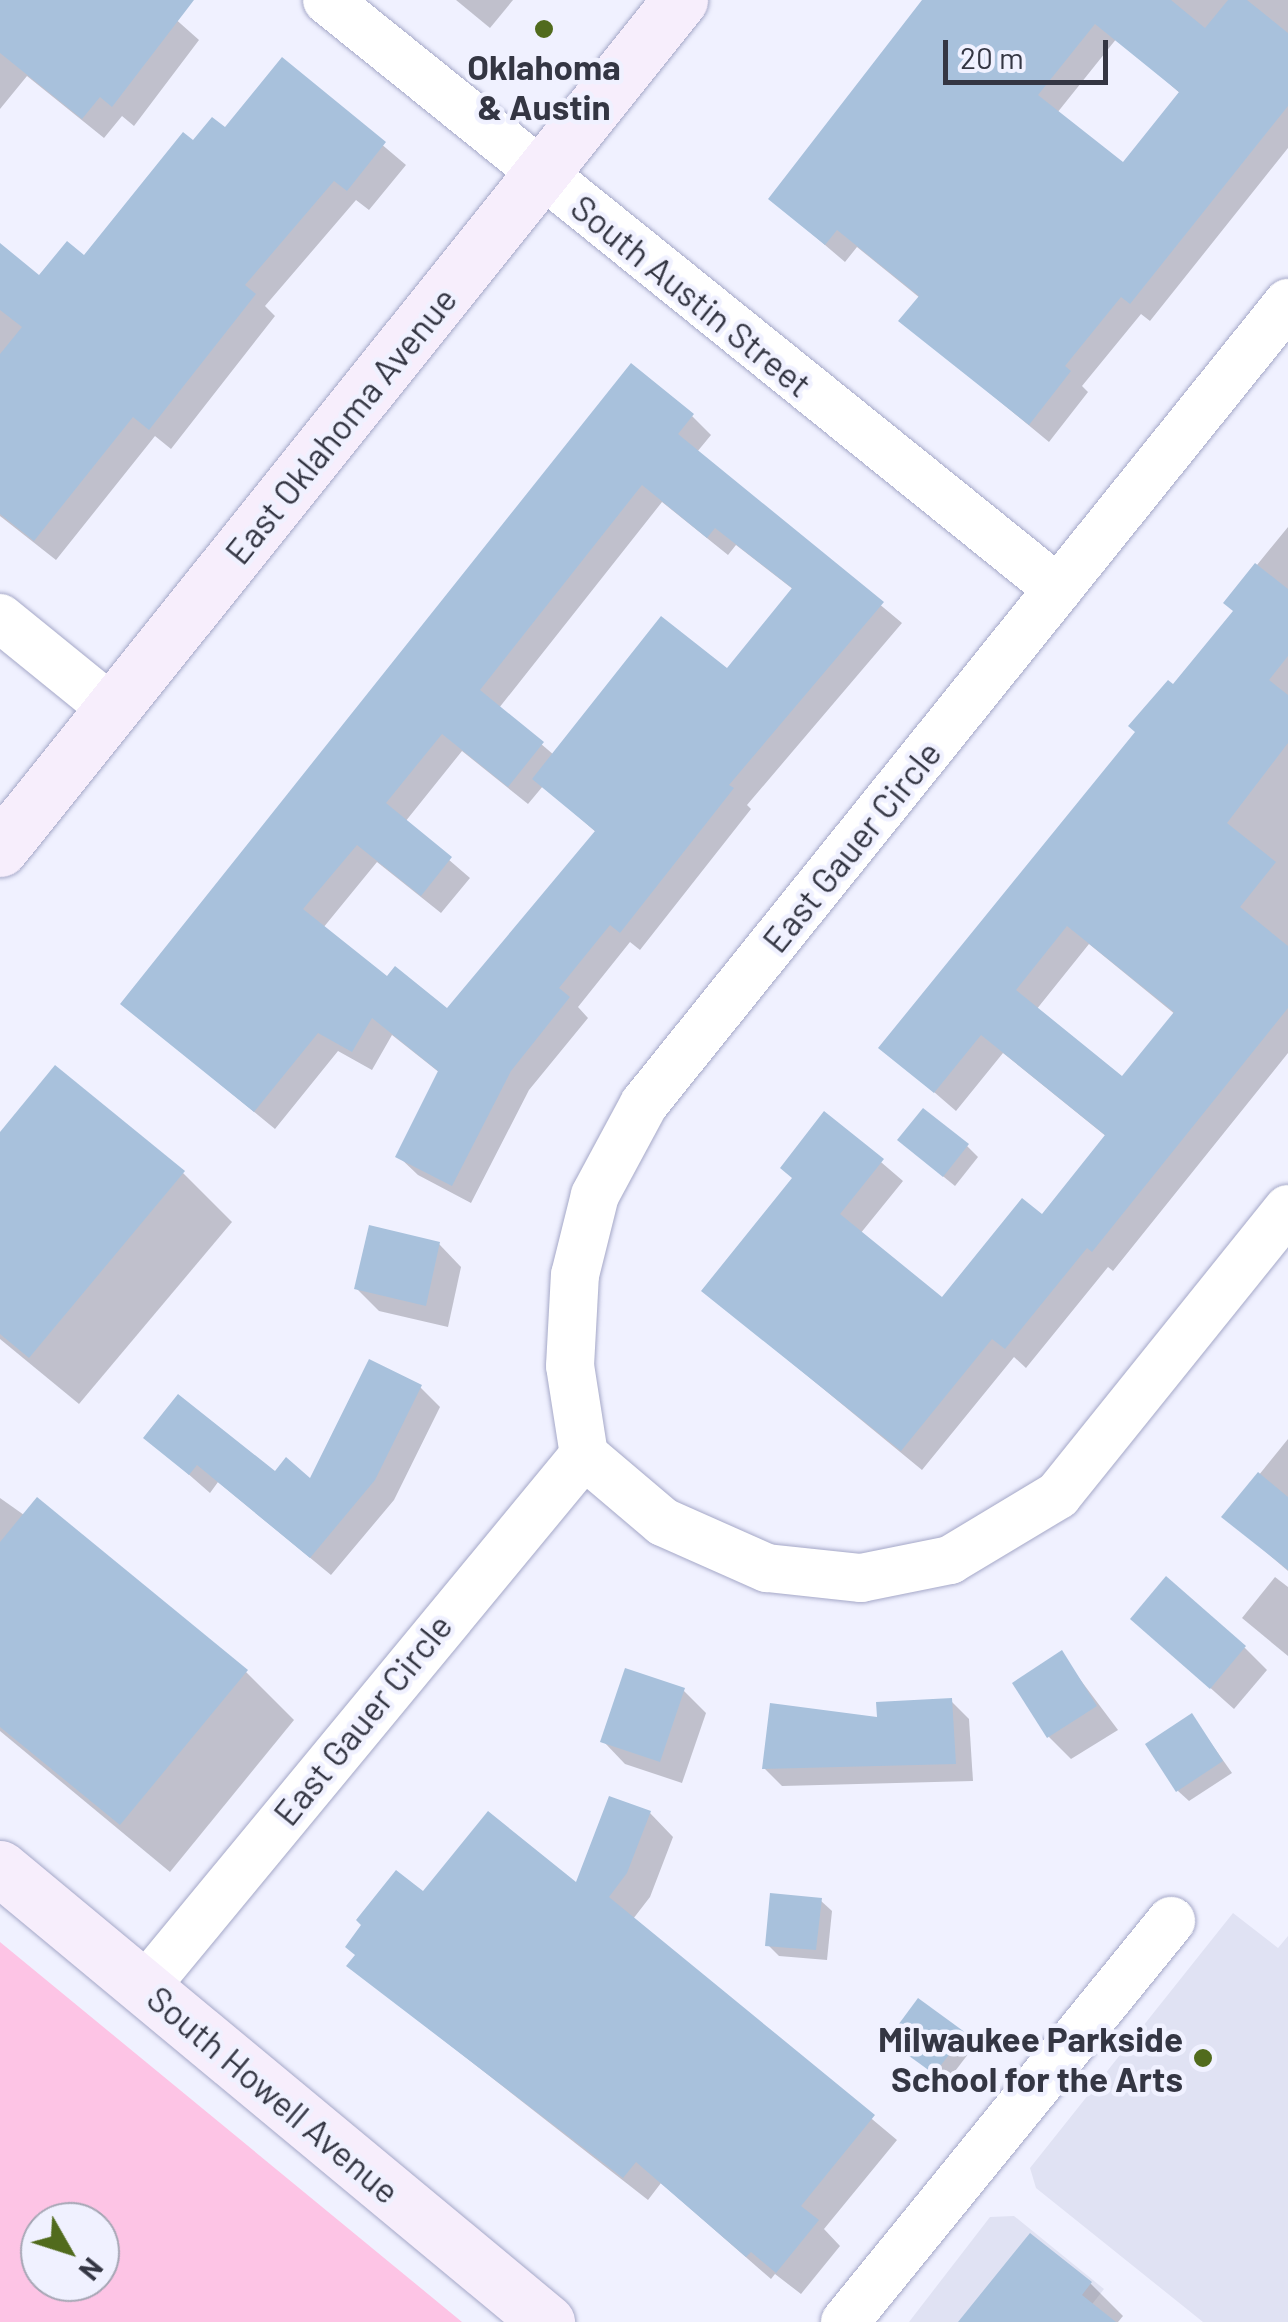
<!DOCTYPE html>
<html>
<head>
<meta charset="utf-8">
<style>
	body { margin:0 }
	#map { position:relative; width:1288px; height:2322px; overflow:hidden; background:#f0f1ff; font-family:Barlow,sans-serif }
	div>[style] { position:absolute }
	[style*='--x'] { left:calc(var(--x)*1px); top:calc(var(--y)*1px); width:calc(var(--w)*1px); rotate:calc(var(--a)*1deg) }
	.built>* { inset:0; background:#e0e2f3 }
	.green>* { inset:0; background:#fdc4e5 }
	.shadow>* { inset:0; background:#0003 }
	.building>* { inset:0; background:#a8c1dc }
	.roads { filter:drop-shadow(0 0 2px #a5a8c8) drop-shadow(0 0 2px #a5a8c8) }
	.street>* { height:48px; margin:-24px; padding:0 24px; transform-origin:24px; border-radius:24px; background:#fff }
	.secondary>* { height:55px; margin:-27.5px; padding:0 27.5px; transform-origin:27.5px; border-radius:27.5px; background:#f7eefc }
	.dots>* { width:28px; height:28px; translate:-50% -50%; box-sizing:border-box; border:5px solid #f0f1ff; border-radius:50% }
	span { translate:-50% -50%; white-space:nowrap; text-align:center; line-height:1.15; -webkit-text-stroke:9px #f0f1ff; paint-order:stroke }
	.poi-label { font-size:35px; color:#343643; font-weight:700 }
	.right { translate:-100% -50%; text-align:right }
	.street-label { font-size:35px; color:#343643 }
	.north { position:absolute; left:20px; top:2202px; width:100px; height:100px; box-sizing:border-box; background:#f0f1ff; border:2px solid #a5a6b4; border-radius:50%; rotate:129deg; font-size:28px; font-weight:700; line-height:40px; text-align:center; color:#343643 }
	.north::after { content:''; display:block; margin:auto; width:35px; height:45px; background:#516b1d; clip-path:polygon(50% 0,100% 100%,50% 72%,0 100%) }
	.scale { position:absolute; left:943px; top:40px; width:165px; height:45px; box-sizing:border-box; border:5px solid #343643; border-top:0; padding-left:12px; font-size:30px; line-height:35px; white-space:nowrap; color:#343643; -webkit-text-stroke:8px #f0f1ff; paint-order:stroke }
</style>
</head>
<body>
<div id="map">
	<div class="built">
		<div style="clip-path:polygon(1233px 1913px,1278px 1948px,1288px 1936px,1288px 2322px,1203px 2322px,1036px 2188px,1030px 2168px)"></div>
		<div style="clip-path:polygon(1014px 2216px,1104px 2289px,1078px 2322px,909px 2322px,990px 2217px)"></div>
	</div>
	<div class="green">
		<div style="clip-path:polygon(evenodd,0 1942px,462px 2322px,0 2322px,0 1942px,100px 2222px,100px 2282px,40px 2282px,40px 2222px,100px 2222px)"></div>
	</div>
	<div class="shadow">
		<div style="clip-path:polygon(0 0,154px 0,199px 40px,134px 126px,122px 116px,104px 138px,27px 76px,0 109px)"></div>
		<div style="clip-path:polygon(456px 0,513px 0,490px 28px)"></div>
		<div style="clip-path:polygon(evenodd,928px 0,1288px 0,1288px 148px,1150px 321px,1141px 314px,1082px 386px,1088px 392px,1049px 442px,902px 321px,920px 298px,857px 247px,845px 262px,771px 199px,928px 0,1117px 38px,1181px 94px,1124px 165px,1057px 113px,1117px 38px)"></div>
		<div style="clip-path:polygon(282px 60px,406px 165px,369px 210px,356px 200px,265px 306px,275px 316px,171px 449px,155px 436px,56px 560px,0 516px,0 257px,40px 279px,84px 259px,193px 144px,225px 131px)"></div>
		<div style="clip-path:polygon(evenodd,692px 416px,711px 435px,697px 452px,902px 623px,747px 805px,751px 809px,640px 950px,630px 942px,578px 1007px,588px 1018px,529px 1090px,471px 1203px,418px 1175px,398px 1156px,440px 1073px,392px 1035px,372px 1070px,338px 1051px,275px 1129px,123px 1004px,692px 416px,662px 502px,728px 555px,736px 545px,794px 590px,728px 672px,554px 755px,499px 708px,662px 502px,692px 416px,462px 751px,528px 804px,543px 786px,597px 833px,448px 1012px,387px 980px,323px 928px,377px 862px,441px 913px,470px 878px,405px 822px,462px 751px)"></div>
		<div style="clip-path:polygon(evenodd,1288px 527px,1288px 1053px,1113px 1271px,1108px 1267px,1026px 1368px,1014px 1357px,922px 1470px,704px 1291px,795px 1179px,825px 1114px,903px 1181px,860px 1234px,942px 1300px,1042px 1217px,1107px 1137px,1003px 1053px,956px 1111px,882px 1047px,1236px 612px,1226px 603px,1288px 527px,1089px 944px,1176px 1015px,1123px 1080px,1036px 1010px,1089px 944px)"></div>
		<div style="clip-path:polygon(0 1135px,183px 1173px,232px 1222px,79px 1404px,0 1339px)"></div>
		<div style="clip-path:polygon(967px 1146px,978px 1157px,955px 1186px,912px 1151px)"></div>
		<div style="clip-path:polygon(439px 1244px,461px 1267px,448px 1327px,379px 1311px,356px 1288px)"></div>
		<div style="clip-path:polygon(420px 1387px,440px 1407px,394px 1500px,331px 1575px,218px 1482px,210px 1493px,146px 1437px,311px 1481px)"></div>
		<div style="clip-path:polygon(1288px 1439px,1288px 1571px,1225px 1517px)"></div>
		<div style="clip-path:polygon(0 1498px,246px 1672px,294px 1720px,170px 1872px,0 1731px)"></div>
		<div style="clip-path:polygon(1275px 1577px,1288px 1587px,1288px 1656px,1242px 1618px)"></div>
		<div style="clip-path:polygon(1133px 1619px,1245px 1648px,1267px 1670px,1234px 1709px)"></div>
		<div style="clip-path:polygon(1061px 1654px,1118px 1730px,1071px 1759px,1049px 1737px)"></div>
		<div style="clip-path:polygon(683px 1690px,706px 1713px,682px 1783px,625px 1764px,603px 1741px)"></div>
		<div style="clip-path:polygon(951px 1701px,969px 1719px,973px 1781px,782px 1786px,764px 1768px,880px 1720px)"></div>
		<div style="clip-path:polygon(1192px 1716px,1232px 1773px,1189px 1801px,1178px 1791px)"></div>
		<div style="clip-path:polygon(650px 1813px,673px 1837px,650px 1897px,633px 1919px,897px 2140px,824px 2229px,840px 2246px,801px 2294px,775px 2274px,771px 2279px,661px 2183px,648px 2200px,349px 1966px,423px 1895px,577px 1886px)"></div>
		<div style="clip-path:polygon(820px 1900px,832px 1911px,827px 1960px,779px 1956px,768px 1945px)"></div>
		<div style="clip-path:polygon(964px 2034px,975px 2045px,946px 2083px,890px 2040px)"></div>
		<div style="clip-path:polygon(1031px 2236px,1091px 2284px,1123px 2316px,1118px 2322px,961px 2322px)"></div>
	</div>
	<div class="building">
		<div style="clip-path:polygon(0 0,194px 0,112px 107px,100px 97px,82px 119px,0 53px)"></div>
		<div style="clip-path:polygon(evenodd,922px 0,1171px 0,1205px 28px,1228px 0,1247px 0,1288px 33px,1288px 106px,1130px 304px,1121px 297px,1065px 366px,1071px 371px,1029px 425px,898px 321px,919px 296px,837px 230px,825px 245px,768px 199px,922px 0,1095px 24px,1179px 92px,1123px 162px,1038px 95px,1095px 24px)"></div>
		<div style="clip-path:polygon(282px 57px,386px 142px,347px 191px,334px 181px,245px 285px,256px 294px,149px 430px,133px 417px,34px 541px,0 514px,0 354px,22px 327px,0 310px,0 243px,39px 275px,67px 241px,84px 255px,183px 132px,193px 140px,212px 117px,225px 127px)"></div>
		<div style="clip-path:polygon(evenodd,631px 363px,694px 414px,678px 434px,884px 602px,729px 785px,734px 788px,620px 933px,610px 925px,559px 988px,570px 997px,511px 1071px,452px 1186px,395px 1157px,438px 1071px,372px 1018px,352px 1052px,318px 1033px,254px 1112px,120px 1004px,631px 363px,642px 485px,707px 538px,715px 528px,792px 588px,727px 668px,661px 616px,532px 779px,595px 831px,447px 1008px,395px 966px,387px 976px,303px 909px,357px 845px,421px 896px,452px 857px,386px 803px,442px 734px,508px 787px,544px 742px,480px 690px,642px 485px)"></div>
		<div style="clip-path:polygon(evenodd,1255px 563px,1288px 589px,1288px 656px,1269px 680px,1288px 695px,1288px 743px,1227px 823px,1276px 862px,1240px 907px,1288px 946px,1288px 1008px,1092px 1252px,1087px 1248px,1005px 1349px,992px 1339px,901px 1451px,701px 1291px,792px 1178px,780px 1168px,824px 1111px,884px 1159px,840px 1214px,942px 1297px,1022px 1198px,1042px 1214px,1105px 1135px,981px 1035px,934px 1093px,878px 1048px,1135px 732px,1128px 726px,1168px 680px,1173px 684px,1233px 611px,1223px 603px,1255px 563px,1067px 926px,1174px 1012px,1122px 1076px,1016px 990px,1067px 926px)"></div>
		<div style="clip-path:polygon(55px 1065px,185px 1171px,29px 1358px,0 1334px,0 1132px)"></div>
		<div style="clip-path:polygon(923px 1108px,969px 1144px,943px 1177px,897px 1140px)"></div>
		<div style="clip-path:polygon(369px 1225px,440px 1242px,426px 1306px,354px 1289px)"></div>
		<div style="clip-path:polygon(369px 1359px,422px 1385px,375px 1480px,310px 1558px,197px 1465px,189px 1475px,143px 1438px,178px 1394px,275px 1471px,286px 1457px,310px 1478px)"></div>
		<div style="clip-path:polygon(1258px 1472px,1288px 1497px,1288px 1570px,1221px 1517px)"></div>
		<div style="clip-path:polygon(37px 1497px,248px 1670px,120px 1825px,0 1727px,0 1542px)"></div>
		<div style="clip-path:polygon(1166px 1576px,1246px 1646px,1210px 1689px,1130px 1619px)"></div>
		<div style="clip-path:polygon(1062px 1650px,1097px 1706px,1047px 1738px,1012px 1683px)"></div>
		<div style="clip-path:polygon(625px 1668px,685px 1688px,660px 1762px,600px 1742px)"></div>
		<div style="clip-path:polygon(952px 1698px,956px 1764px,762px 1769px,770px 1703px,877px 1717px,876px 1702px)"></div>
		<div style="clip-path:polygon(1192px 1713px,1223px 1761px,1176px 1792px,1145px 1744px)"></div>
		<div style="clip-path:polygon(609px 1796px,651px 1811px,627px 1873px,609px 1897px,875px 2115px,801px 2206px,819px 2220px,776px 2273px,751px 2252px,746px 2257px,636px 2162px,623px 2178px,346px 1966px,355px 1955px,345px 1947px,361px 1925px,356px 1920px,396px 1870px,423px 1891px,488px 1811px,576px 1882px)"></div>
		<div style="clip-path:polygon(770px 1893px,822px 1898px,816px 1950px,765px 1946px)"></div>
		<div style="clip-path:polygon(918px 1998px,966px 2033px,934px 2074px,887px 2040px)"></div>
		<div style="clip-path:polygon(1030px 2233px,1092px 2282px,1082px 2295px,1116px 2322px,958px 2322px)"></div>
	</div>
	<div class="roads">
		<div class="street">
			<div style="--x:327;--y:0;--w:939;--a:38.86"></div>
			<div style="--x:0;--y:618;--w:144;--a:39.1"></div>
			<div style="--x:584;--y:1455;--w:104;--a:40.3"></div>
			<div style="--x:663;--y:1522;--w:114;--a:23.9"></div>
			<div style="--x:767;--y:1568;--w:95;--a:6.1"></div>
			<div style="--x:861;--y:1578;--w:91;--a:-11.4"></div>
			<div style="--x:950;--y:1560;--w:126;--a:-31"></div>
			<div style="--x:1058;--y:1495;--w:367;--a:-51.2"></div>
			<div style="--x:145;--y:1987;--w:690;--a:-50.47"></div>
			<div style="--x:584;--y:1455;--w:90;--a:-98.9"></div>
			<div style="--x:570;--y:1366;--w:91;--a:-86.9"></div>
			<div style="--x:575;--y:1275;--w:82;--a:-76"></div>
			<div style="--x:595;--y:1195;--w:103;--a:-61.7"></div>
			<div style="--x:644;--y:1104;--w:1028;--a:-51.2"></div>
			<div style="--x:845;--y:2322;--w:517;--a:-50.89"></div>
		</div>
		<div class="secondary">
			<div style="--x:0;--y:849;--w:1088;--a:-51.31"></div>
			<div style="--x:0;--y:1868;--w:711;--a:39.69"></div>
		</div>
	</div>
	<div class="dots">
		<div style="left:544px;top:29px;background:#516b1d"></div>
		<div style="left:1203px;top:2058px;background:#516b1d"></div>
	</div>
	<div class="poi-label">
		<span style="left:544px;top:86px">Oklahoma<br>&amp; Austin</span>
		<span class="right" style="left:1183px;top:2058px">Milwaukee Parkside<br>School for the Arts</span>
	</div>
	<div class="street-label">
		<span style="left:692px;top:295px;rotate:39deg">South Austin Street</span>
		<span style="left:340px;top:425px;rotate:-51deg">East Oklahoma Avenue</span>
		<span style="left:851px;top:846px;rotate:-51deg">East Gauer Circle</span>
		<span style="left:362px;top:1719px;rotate:-51deg">East Gauer Circle</span>
		<span style="left:274px;top:2094px;rotate:40deg">South Howell Avenue</span>
	</div>
	<div class="north">N</div>
	<div class="scale">20 m</div>
</div>
</body>
</html>
